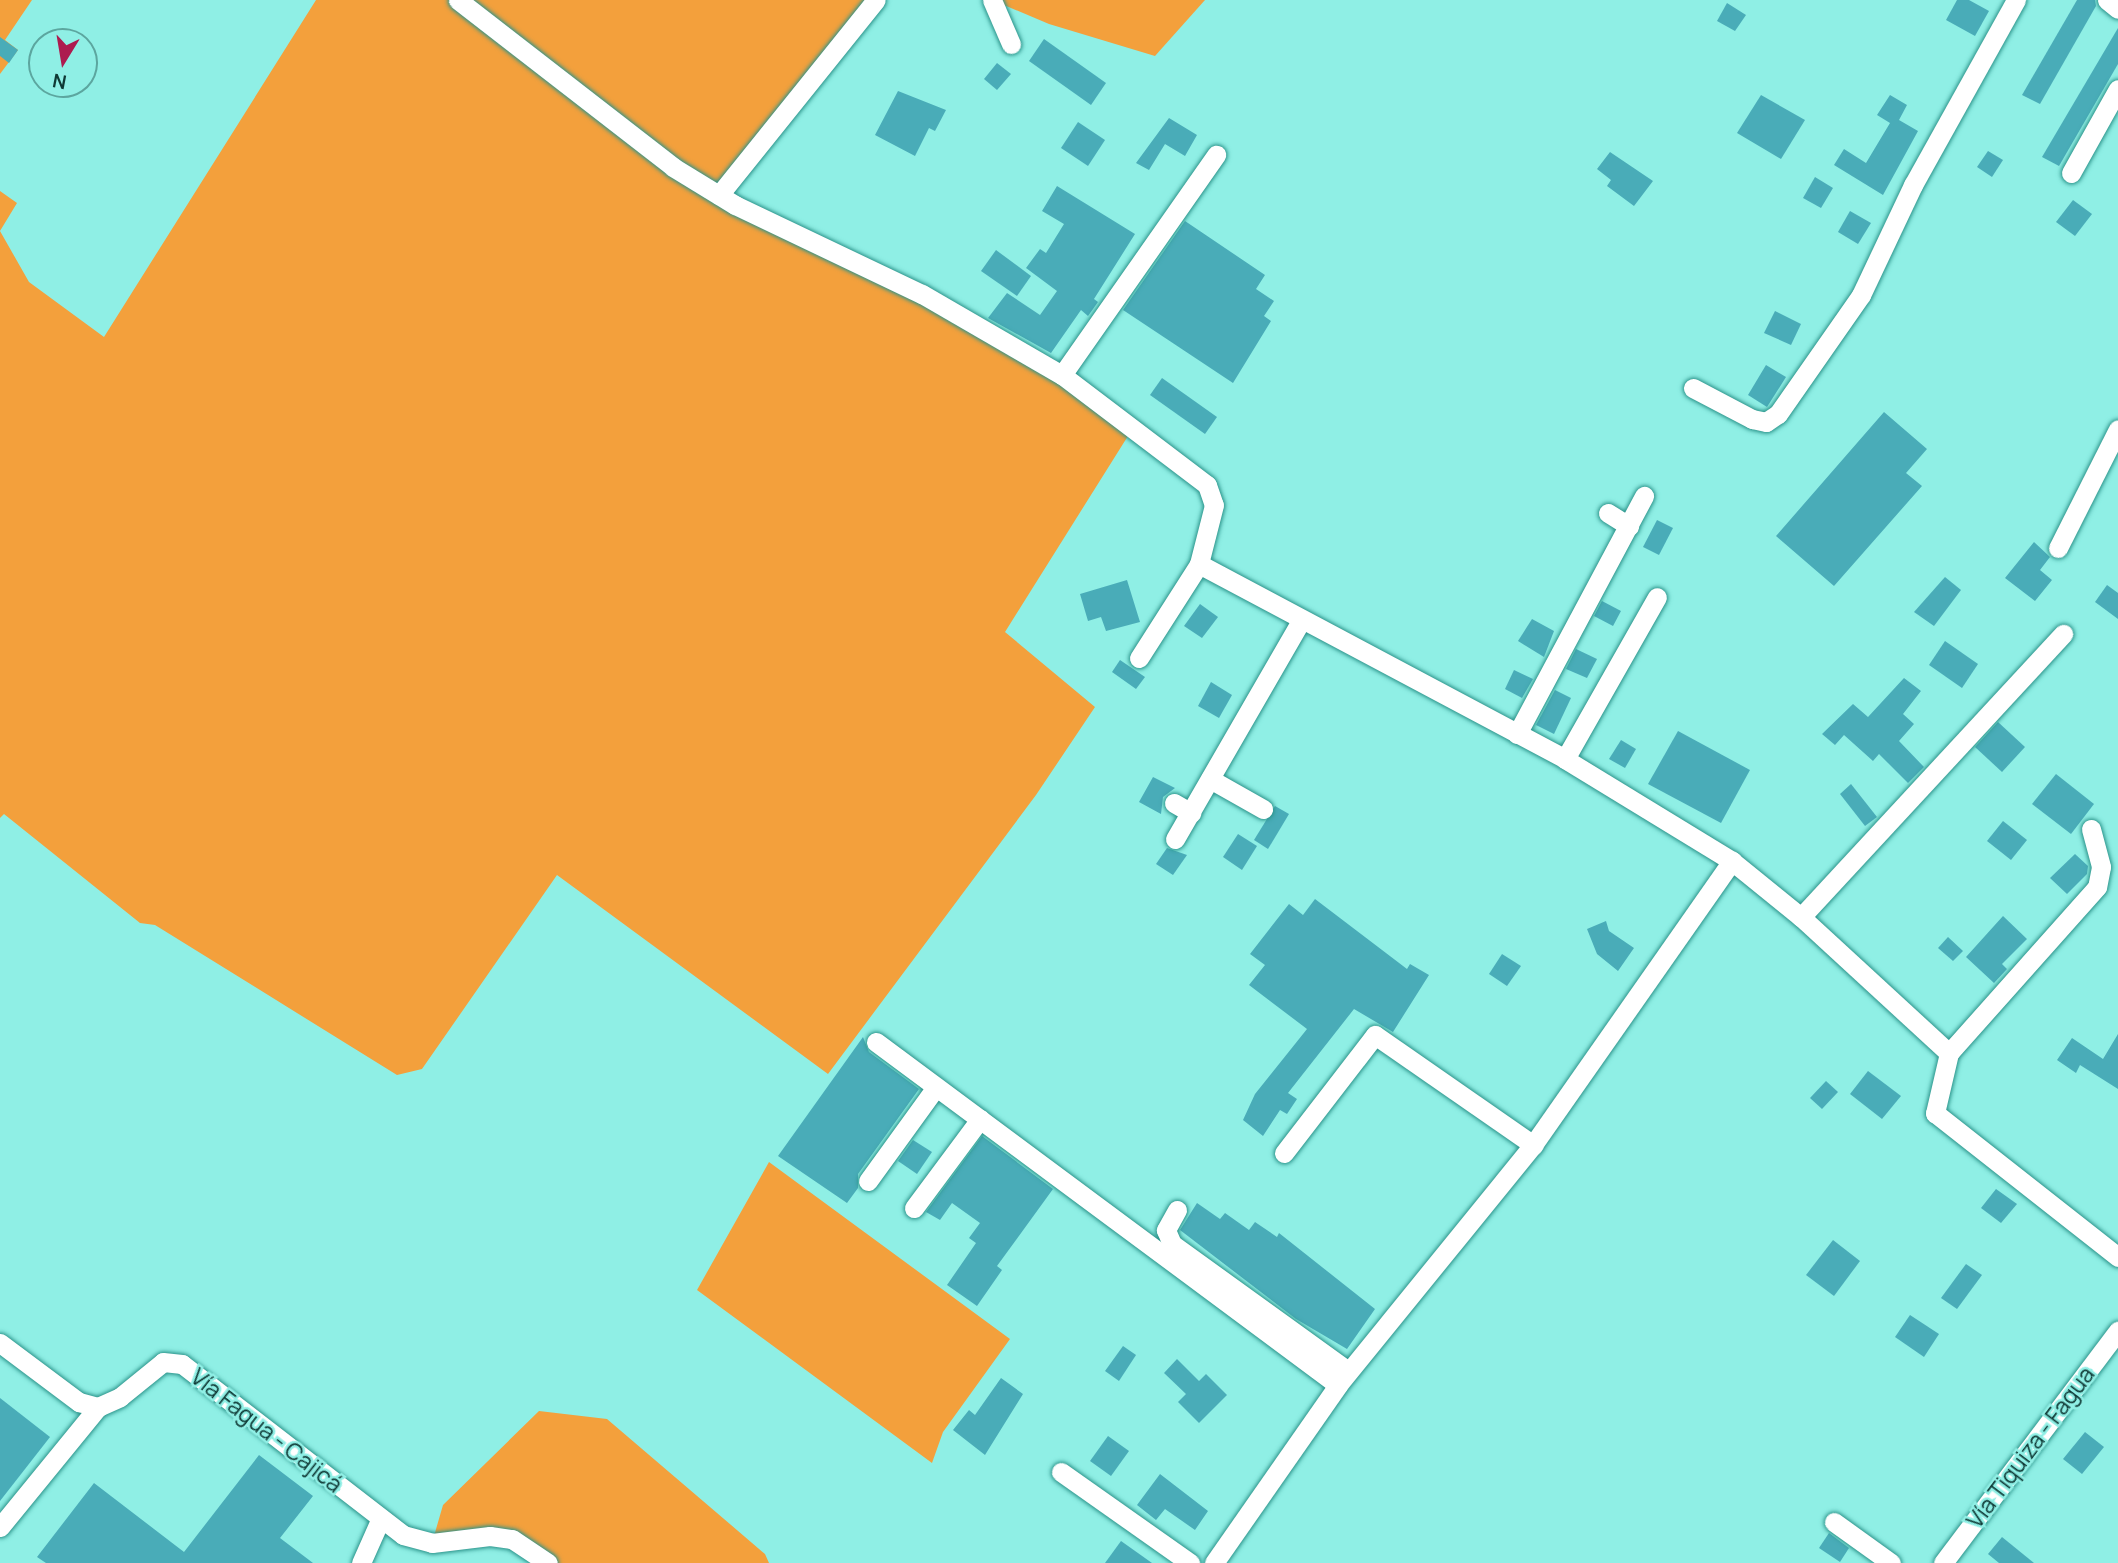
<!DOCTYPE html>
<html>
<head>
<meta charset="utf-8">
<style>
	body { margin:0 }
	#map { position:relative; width:2118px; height:1563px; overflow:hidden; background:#8fefe5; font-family:Manrope,sans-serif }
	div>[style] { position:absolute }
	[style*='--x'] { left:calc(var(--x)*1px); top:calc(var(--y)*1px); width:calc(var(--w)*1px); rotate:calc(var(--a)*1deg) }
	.green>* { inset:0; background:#f3a03c }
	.building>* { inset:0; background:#49acb8 }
	.roads { filter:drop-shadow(0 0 2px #2b938a) drop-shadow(0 0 2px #2b938a) }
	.minor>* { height:19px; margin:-9.5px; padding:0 9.5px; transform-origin:9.5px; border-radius:9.5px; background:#fff }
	span { translate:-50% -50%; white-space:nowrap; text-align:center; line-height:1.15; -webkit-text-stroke:5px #8fefe5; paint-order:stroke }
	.street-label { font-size:23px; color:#0f3935 }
	.north { position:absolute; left:28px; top:28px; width:70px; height:70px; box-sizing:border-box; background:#8fefe5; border:2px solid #5ca69f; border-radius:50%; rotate:191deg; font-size:19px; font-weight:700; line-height:28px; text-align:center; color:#0f3935 }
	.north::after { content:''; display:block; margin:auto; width:24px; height:32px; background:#ad1b4f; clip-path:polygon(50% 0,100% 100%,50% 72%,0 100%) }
</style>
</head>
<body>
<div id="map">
	<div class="green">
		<div style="clip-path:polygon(0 0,32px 0,5px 40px,18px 50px,0 74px)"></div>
		<div style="clip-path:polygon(316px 0,876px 0,719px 195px,922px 294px,1133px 428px,1005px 632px,1095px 707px,1036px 795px,828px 1074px,557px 875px,422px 1069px,397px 1075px,155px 925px,140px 923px,4px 814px,0 818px,0 191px,17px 203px,0 231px,29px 282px,104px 337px)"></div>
		<div style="clip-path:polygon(992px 0,1205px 0,1155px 56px,1049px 24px)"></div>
		<div style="clip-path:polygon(769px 1162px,1010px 1339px,943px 1432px,932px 1463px,697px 1290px)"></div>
		<div style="clip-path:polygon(539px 1411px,607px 1419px,765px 1554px,769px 1563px,548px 1563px,512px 1539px,432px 1543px,443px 1505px)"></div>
	</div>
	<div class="building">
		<div style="clip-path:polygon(1957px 0,1969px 0,1989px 11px,1975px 36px,1946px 20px)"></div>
		<div style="clip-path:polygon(2077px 0,2095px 0,2096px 6px,2040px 104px,2022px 95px)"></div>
		<div style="clip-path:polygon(1727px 3px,1746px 15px,1735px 31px,1717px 21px)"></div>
		<div style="clip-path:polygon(2118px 28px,2118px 64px,2059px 166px,2042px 157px)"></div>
		<div style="clip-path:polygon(0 37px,18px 50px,9px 63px,0 56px)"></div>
		<div style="clip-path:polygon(1044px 39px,1106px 83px,1091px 105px,1029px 61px)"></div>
		<div style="clip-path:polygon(997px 63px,1011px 74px,997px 90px,984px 79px)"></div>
		<div style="clip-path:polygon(898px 91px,946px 110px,935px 131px,929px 128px,915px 156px,875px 135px)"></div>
		<div style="clip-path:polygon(1761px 95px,1805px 120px,1781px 159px,1737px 133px)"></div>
		<div style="clip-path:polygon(1890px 95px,1907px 105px,1899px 120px,1918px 131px,1883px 195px,1834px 165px,1844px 149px,1866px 163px,1890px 123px,1877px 115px)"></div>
		<div style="clip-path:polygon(1169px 118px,1197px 135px,1185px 156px,1165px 144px,1149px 170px,1136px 163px)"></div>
		<div style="clip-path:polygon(1078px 122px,1105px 140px,1088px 166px,1061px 148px)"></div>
		<div style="clip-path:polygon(1988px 151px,2003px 160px,1992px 177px,1977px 167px)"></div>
		<div style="clip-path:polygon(1610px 152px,1653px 181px,1634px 206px,1607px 186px,1611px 180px,1597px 169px)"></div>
		<div style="clip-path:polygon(1815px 177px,1833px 188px,1821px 208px,1803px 198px)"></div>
		<div style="clip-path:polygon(1057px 186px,1135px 234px,1094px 299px,1098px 302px,1088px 316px,1081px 310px,1051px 353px,988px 318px,1007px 293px,1040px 315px,1057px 291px,1026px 268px,1040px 249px,1046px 253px,1064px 224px,1042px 211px)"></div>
		<div style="clip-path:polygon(2073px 200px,2092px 214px,2075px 236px,2056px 222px)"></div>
		<div style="clip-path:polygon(1850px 211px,1871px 223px,1858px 244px,1838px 232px)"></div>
		<div style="clip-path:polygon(1185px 221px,1265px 275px,1256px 289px,1274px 301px,1264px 316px,1271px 321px,1233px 383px,1123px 310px)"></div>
		<div style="clip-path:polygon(996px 250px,1031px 276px,1017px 296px,981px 271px)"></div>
		<div style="clip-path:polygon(1775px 311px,1801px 324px,1791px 345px,1764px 333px)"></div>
		<div style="clip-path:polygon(1766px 365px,1786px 377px,1767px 407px,1748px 395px)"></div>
		<div style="clip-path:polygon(1162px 378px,1217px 417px,1205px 434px,1150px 395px)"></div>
		<div style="clip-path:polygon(1884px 412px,1927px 449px,1906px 473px,1922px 486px,1834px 586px,1776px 536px)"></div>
		<div style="clip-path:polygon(1657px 520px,1673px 528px,1659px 555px,1643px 547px)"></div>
		<div style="clip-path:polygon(2034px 542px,2050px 557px,2040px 570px,2052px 580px,2035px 601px,2005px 578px)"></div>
		<div style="clip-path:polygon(1945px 577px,1961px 590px,1934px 626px,1914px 612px)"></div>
		<div style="clip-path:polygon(1127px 580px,1140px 622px,1106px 631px,1101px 617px,1088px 621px,1080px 594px)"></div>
		<div style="clip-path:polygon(2107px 585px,2118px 593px,2118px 619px,2095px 602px)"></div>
		<div style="clip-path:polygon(1602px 601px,1621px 611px,1613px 626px,1594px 616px)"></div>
		<div style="clip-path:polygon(1200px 604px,1218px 617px,1202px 638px,1184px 626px)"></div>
		<div style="clip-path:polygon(1532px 619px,1554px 631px,1544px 657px,1518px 641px)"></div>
		<div style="clip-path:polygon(1945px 641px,1978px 664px,1962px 688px,1929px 665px)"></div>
		<div style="clip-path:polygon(1576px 649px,1597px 659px,1587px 678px,1566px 669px)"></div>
		<div style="clip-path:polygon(1120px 660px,1145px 677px,1136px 689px,1112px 672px)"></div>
		<div style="clip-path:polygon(1514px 670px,1533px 679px,1522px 698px,1505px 689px)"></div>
		<div style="clip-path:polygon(1904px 678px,1921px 691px,1903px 714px,1914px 724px,1899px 741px,1924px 767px,1908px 783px,1879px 754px,1873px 761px,1844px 735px,1835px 745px,1822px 734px,1853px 704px,1868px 717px)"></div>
		<div style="clip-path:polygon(1211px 682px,1232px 695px,1219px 718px,1198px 706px)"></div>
		<div style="clip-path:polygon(1555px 690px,1571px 698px,1554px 734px,1536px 725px)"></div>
		<div style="clip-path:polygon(1998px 722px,2025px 747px,2002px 772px,1975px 747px)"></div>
		<div style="clip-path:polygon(1678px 731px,1750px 770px,1721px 823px,1648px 784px)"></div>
		<div style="clip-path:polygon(1621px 740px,1636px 749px,1625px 768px,1609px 759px)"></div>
		<div style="clip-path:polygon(2056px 774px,2094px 804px,2071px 834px,2032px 804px)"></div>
		<div style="clip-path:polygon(1153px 777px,1175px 788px,1163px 797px,1161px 814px,1139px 802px)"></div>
		<div style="clip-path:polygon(1851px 784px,1877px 817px,1865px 826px,1840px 794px)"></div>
		<div style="clip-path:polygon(1275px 806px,1289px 814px,1268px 849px,1254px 840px)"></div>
		<div style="clip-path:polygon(2003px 821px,2027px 840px,2011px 860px,1987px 841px)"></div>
		<div style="clip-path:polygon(1238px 834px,1257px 846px,1242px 870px,1223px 857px)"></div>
		<div style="clip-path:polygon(1167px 848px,1187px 855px,1173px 875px,1156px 864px)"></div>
		<div style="clip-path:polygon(2075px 854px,2088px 866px,2087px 874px,2067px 894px,2050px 878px)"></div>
		<div style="clip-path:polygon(1315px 899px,1407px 969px,1410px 964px,1429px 975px,1393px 1032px,1354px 1009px,1288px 1093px,1297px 1099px,1287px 1114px,1280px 1110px,1263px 1136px,1243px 1120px,1255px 1094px,1307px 1029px,1249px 985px,1265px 965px,1250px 954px,1289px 904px,1303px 915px)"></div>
		<div style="clip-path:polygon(2003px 916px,2027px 939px,2002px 964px,2007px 969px,1994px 983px,1966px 957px)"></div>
		<div style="clip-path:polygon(1606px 921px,1609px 931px,1634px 948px,1618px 971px,1597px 954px,1587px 929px)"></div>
		<div style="clip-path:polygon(1948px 937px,1963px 951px,1953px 961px,1938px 948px)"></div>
		<div style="clip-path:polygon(1502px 954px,1521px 966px,1507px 986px,1489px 974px)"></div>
		<div style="clip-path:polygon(2118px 1034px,2118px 1089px,2080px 1065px,2076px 1073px,2057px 1060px,2072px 1038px,2103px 1059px)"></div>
		<div style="clip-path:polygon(863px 1037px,869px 1052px,919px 1089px,858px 1174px,858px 1188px,847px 1203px,778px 1156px)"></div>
		<div style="clip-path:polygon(1868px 1071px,1901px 1096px,1882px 1119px,1850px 1094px)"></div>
		<div style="clip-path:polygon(1826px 1081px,1838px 1092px,1822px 1109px,1810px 1098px)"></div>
		<div style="clip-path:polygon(982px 1136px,1053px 1189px,997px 1266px,1002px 1270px,977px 1306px,947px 1285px,976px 1243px,969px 1238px,980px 1223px,952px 1203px,940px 1220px,926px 1212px)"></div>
		<div style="clip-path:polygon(913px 1140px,932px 1152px,917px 1174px,898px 1161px)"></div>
		<div style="clip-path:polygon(1996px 1189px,2017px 1204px,2001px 1223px,1981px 1208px)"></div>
		<div style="clip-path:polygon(1197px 1203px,1220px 1219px,1225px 1213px,1249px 1230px,1255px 1222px,1277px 1237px,1279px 1233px,1375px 1309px,1347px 1349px,1296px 1319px,1180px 1230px)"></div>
		<div style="clip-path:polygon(1833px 1240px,1860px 1261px,1834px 1296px,1806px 1275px)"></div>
		<div style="clip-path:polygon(1966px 1264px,1982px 1275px,1957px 1309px,1941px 1298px)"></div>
		<div style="clip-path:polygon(1910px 1315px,1939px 1334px,1924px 1357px,1895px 1337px)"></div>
		<div style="clip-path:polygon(1123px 1346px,1136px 1355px,1119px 1381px,1105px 1371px)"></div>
		<div style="clip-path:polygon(1177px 1359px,1199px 1381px,1206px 1374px,1227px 1395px,1199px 1423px,1178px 1402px,1186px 1394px,1164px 1373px)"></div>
		<div style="clip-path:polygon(1001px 1378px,1023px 1394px,985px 1455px,953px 1430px,969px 1410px,975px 1415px)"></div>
		<div style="clip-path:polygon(0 1398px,50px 1437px,0 1501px)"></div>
		<div style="clip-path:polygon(2085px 1432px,2104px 1447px,2082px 1474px,2063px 1459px)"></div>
		<div style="clip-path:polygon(1108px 1436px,1129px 1451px,1111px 1476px,1090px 1461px)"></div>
		<div style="clip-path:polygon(259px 1455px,313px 1496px,280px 1538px,313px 1563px,46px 1563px,37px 1557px,94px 1483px,184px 1552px)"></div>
		<div style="clip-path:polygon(1160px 1474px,1208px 1511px,1195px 1530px,1165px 1509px,1156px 1520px,1137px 1505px)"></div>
		<div style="clip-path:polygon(1829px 1533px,1849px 1548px,1840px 1562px,1819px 1548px)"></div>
		<div style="clip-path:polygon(2002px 1537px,2034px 1563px,1999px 1563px,1988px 1554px)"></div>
		<div style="clip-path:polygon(1121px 1541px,1152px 1563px,1105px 1563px)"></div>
	</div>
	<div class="roads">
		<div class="minor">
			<div style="--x:458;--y:0;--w:272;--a:37.8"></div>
			<div style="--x:673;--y:167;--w:73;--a:31.5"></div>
			<div style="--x:735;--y:205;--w:207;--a:25.5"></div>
			<div style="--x:922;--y:294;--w:162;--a:30.1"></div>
			<div style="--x:1062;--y:375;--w:182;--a:37.2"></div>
			<div style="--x:1207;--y:485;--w:21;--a:71"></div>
			<div style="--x:1214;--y:505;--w:61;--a:104.3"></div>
			<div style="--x:1199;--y:564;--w:415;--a:28"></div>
			<div style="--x:1565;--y:759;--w:196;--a:31.4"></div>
			<div style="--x:1732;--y:861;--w:89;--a:39.1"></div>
			<div style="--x:1801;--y:917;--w:201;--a:42.6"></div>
			<div style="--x:992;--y:0;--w:48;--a:66.6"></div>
			<div style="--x:2107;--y:0;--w:14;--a:39"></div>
			<div style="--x:2071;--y:173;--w:96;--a:-60.8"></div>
			<div style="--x:719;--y:195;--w:250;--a:-51.2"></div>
			<div style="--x:1062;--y:375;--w:269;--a:-55"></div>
			<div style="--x:1693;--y:388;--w:67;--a:27.7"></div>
			<div style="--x:1752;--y:419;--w:14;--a:12"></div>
			<div style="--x:1766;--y:422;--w:14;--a:-34"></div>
			<div style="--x:1778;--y:414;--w:145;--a:-55.1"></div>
			<div style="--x:1861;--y:295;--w:122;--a:-64.7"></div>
			<div style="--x:1913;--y:185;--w:212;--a:-60.9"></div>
			<div style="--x:1608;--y:513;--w:25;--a:32"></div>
			<div style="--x:2058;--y:548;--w:133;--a:-63.2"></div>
			<div style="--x:1139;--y:658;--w:112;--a:-57.4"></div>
			<div style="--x:1517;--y:734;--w:270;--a:-61.9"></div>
			<div style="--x:1565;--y:759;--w:186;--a:-60.4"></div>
			<div style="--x:1210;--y:779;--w:61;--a:29.5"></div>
			<div style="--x:1174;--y:803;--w:20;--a:30"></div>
			<div style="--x:2091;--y:829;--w:39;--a:75"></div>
			<div style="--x:2101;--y:867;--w:20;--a:101"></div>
			<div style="--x:2097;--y:887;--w:222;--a:131.7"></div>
			<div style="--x:1949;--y:1053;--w:62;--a:103.1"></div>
			<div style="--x:1935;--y:1113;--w:233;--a:38.2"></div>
			<div style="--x:1175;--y:839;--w:252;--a:-60"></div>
			<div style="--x:1801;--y:917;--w:386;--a:-47.2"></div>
			<div style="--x:876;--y:1042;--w:575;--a:36.59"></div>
			<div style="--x:1284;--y:1153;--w:149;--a:-52.4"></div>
			<div style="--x:1375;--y:1035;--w:193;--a:34.8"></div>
			<div style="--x:868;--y:1181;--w:116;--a:-54.1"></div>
			<div style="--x:914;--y:1208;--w:111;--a:-53.4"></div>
			<div style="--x:1177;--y:1210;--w:23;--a:119"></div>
			<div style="--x:1166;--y:1230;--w:15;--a:67"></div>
			<div style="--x:1172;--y:1244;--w:217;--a:35.8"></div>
			<div style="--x:0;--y:1343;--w:99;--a:36.8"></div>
			<div style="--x:79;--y:1402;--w:20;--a:15"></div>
			<div style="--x:98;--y:1407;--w:24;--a:-24"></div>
			<div style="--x:120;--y:1397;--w:55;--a:-39.1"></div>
			<div style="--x:163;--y:1362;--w:19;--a:6"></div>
			<div style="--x:182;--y:1364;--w:279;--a:37.7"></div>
			<div style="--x:403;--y:1535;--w:30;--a:15"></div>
			<div style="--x:432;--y:1543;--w:58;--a:-6.9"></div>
			<div style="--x:490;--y:1536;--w:22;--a:8"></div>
			<div style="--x:512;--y:1539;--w:43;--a:33.7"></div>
			<div style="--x:1061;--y:1472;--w:158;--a:35.2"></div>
			<div style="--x:1834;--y:1522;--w:70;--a:35.7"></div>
			<div style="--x:0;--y:1527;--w:155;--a:-50.8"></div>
			<div style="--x:361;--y:1563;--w:49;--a:-66"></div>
			<div style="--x:1214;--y:1563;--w:217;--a:-55.1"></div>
			<div style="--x:1338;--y:1385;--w:309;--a:-50.9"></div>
			<div style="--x:1533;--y:1145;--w:347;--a:-55"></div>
			<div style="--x:1943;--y:1563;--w:291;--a:-53"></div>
		</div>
	</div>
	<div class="street-label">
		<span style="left:267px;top:1430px;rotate:38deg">Vía Fagua - Cajicá</span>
		<span style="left:2030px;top:1447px;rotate:-53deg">Vía Tiquiza - Fagua</span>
	</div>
	<div class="north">N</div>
</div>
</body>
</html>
